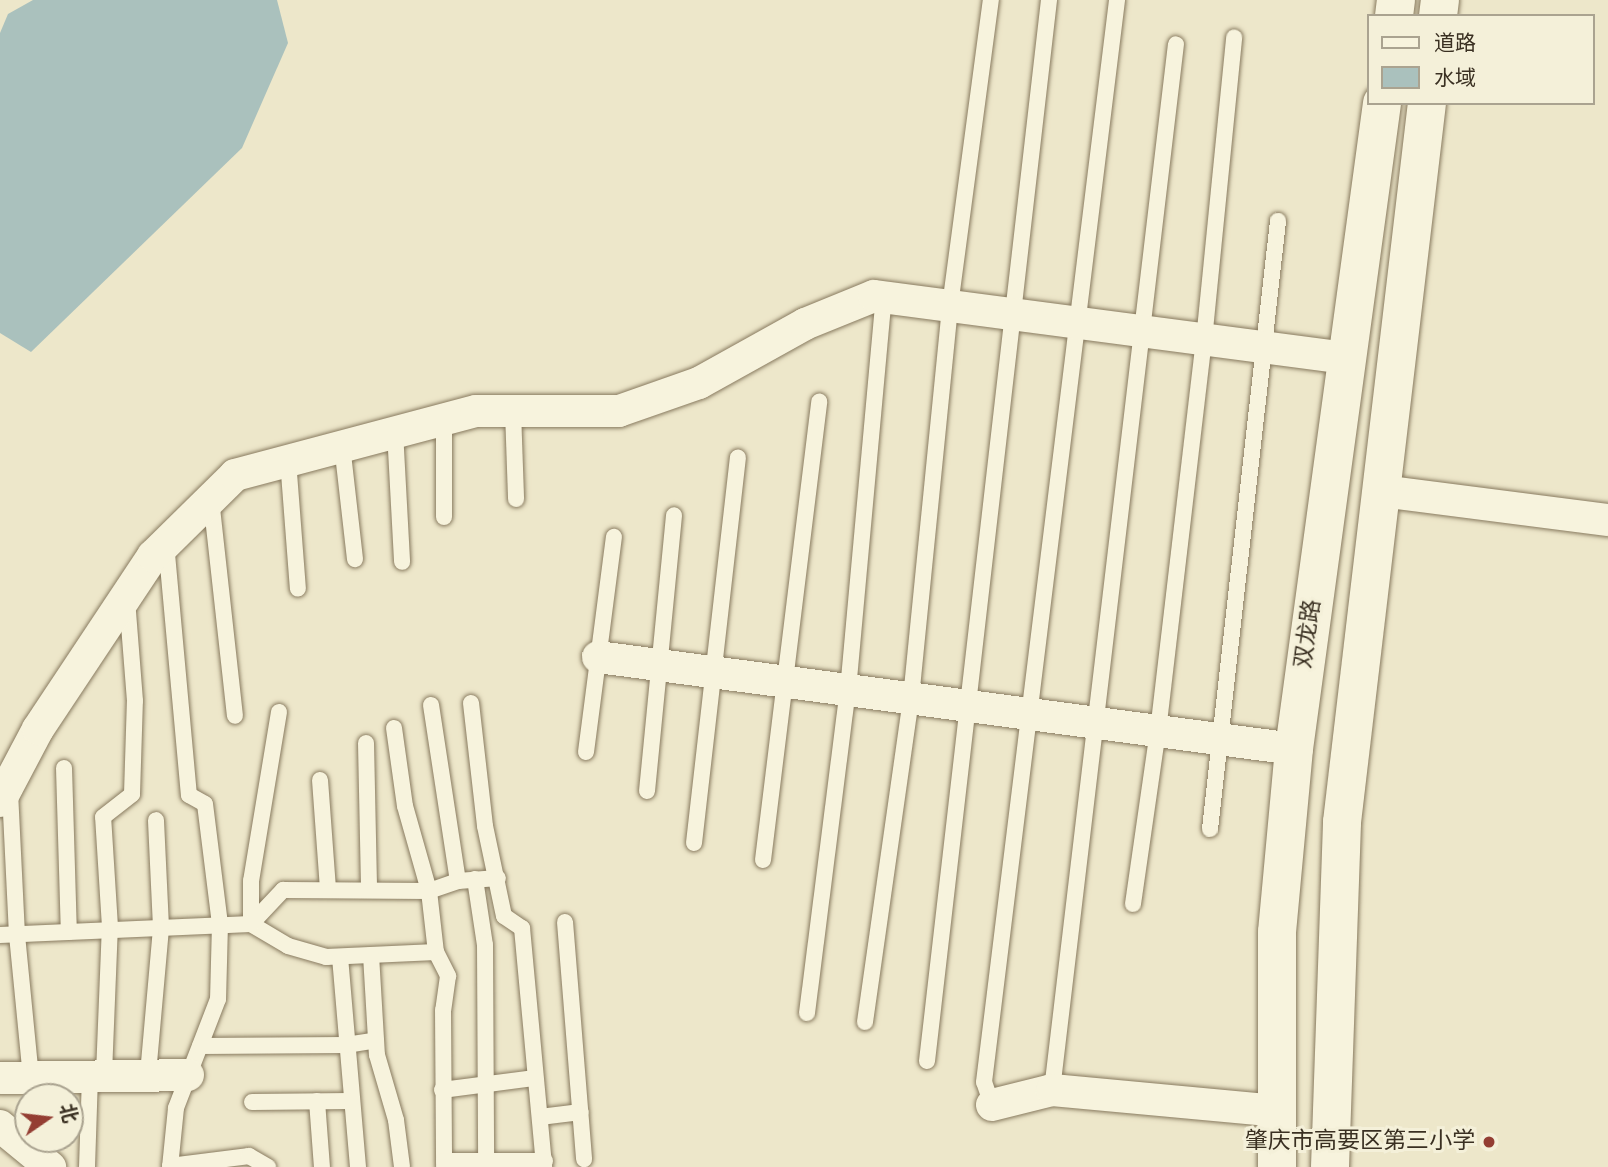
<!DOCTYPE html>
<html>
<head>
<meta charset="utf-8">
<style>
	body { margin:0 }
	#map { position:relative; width:1608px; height:1167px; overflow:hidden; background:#ede7ca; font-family:Spectral,"Noto Sans SC",serif }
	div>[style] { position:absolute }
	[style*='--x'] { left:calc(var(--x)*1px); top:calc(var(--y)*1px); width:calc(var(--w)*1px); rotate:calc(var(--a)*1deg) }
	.water>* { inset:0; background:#aac1bd }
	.roads { filter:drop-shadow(0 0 2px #887a5f) drop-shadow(0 0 2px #887a5f) }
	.lane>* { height:16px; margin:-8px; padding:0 8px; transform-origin:8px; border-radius:8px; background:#f7f3dd }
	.street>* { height:32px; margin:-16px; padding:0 16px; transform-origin:16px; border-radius:16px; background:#f7f3dd }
	.secondary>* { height:38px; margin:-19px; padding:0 19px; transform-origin:19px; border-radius:19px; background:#f7f3dd }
	.dots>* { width:19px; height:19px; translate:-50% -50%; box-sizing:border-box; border:4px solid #f4f0d9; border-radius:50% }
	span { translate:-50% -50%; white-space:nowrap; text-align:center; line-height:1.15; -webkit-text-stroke:6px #f4f0d9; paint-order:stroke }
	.street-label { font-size:23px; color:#3a3022 }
	.poi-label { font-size:23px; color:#3a3022 }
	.right { translate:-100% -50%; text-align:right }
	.legend { position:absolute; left:1367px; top:14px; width:228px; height:91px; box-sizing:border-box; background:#f4f0d9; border:2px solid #aaa390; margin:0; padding:9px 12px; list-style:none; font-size:21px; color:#3a3022 }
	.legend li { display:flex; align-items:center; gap:14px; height:35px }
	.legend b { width:35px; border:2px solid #aaa390 }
	.north { position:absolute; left:14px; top:1083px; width:70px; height:70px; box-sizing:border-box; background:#f4f0d9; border:2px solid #aaa390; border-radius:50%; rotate:76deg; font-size:19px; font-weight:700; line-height:28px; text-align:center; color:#3a3022 }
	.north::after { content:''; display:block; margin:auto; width:24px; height:32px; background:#943e33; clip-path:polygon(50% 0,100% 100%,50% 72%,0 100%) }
</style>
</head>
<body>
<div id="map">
	<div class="water">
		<div style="clip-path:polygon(33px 0,277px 0,288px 43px,242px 148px,31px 352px,0 333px,0 33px,8px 14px)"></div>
	</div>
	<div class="roads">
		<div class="lane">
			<div style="--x:513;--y:411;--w:88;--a:88"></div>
			<div style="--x:395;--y:431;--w:131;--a:86.9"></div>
			<div style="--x:342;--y:445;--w:115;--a:83.5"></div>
			<div style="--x:288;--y:460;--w:129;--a:85.6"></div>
			<div style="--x:211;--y:499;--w:218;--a:83.7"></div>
			<div style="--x:444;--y:517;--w:98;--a:-90"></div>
			<div style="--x:166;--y:543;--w:253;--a:84.8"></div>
			<div style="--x:189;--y:795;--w:18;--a:29"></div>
			<div style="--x:205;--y:804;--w:121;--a:82.9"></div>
			<div style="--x:220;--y:924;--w:75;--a:91.5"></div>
			<div style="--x:218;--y:999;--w:117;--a:111.1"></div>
			<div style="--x:176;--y:1108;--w:59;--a:95.8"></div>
			<div style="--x:471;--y:703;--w:124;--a:83.5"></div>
			<div style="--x:485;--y:826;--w:92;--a:78.1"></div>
			<div style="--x:504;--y:916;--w:22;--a:34"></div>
			<div style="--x:522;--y:928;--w:240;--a:84.7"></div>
			<div style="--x:431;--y:705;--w:178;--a:81.3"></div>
			<div style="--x:279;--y:712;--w:171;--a:99.4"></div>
			<div style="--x:251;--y:881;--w:43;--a:90"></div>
			<div style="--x:251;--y:924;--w:43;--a:30.7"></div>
			<div style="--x:288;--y:946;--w:40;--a:16"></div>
			<div style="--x:326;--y:957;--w:110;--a:-2.6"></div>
			<div style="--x:394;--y:728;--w:79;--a:82"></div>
			<div style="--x:405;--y:806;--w:88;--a:74.2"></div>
			<div style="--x:429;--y:891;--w:61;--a:83.5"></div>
			<div style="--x:436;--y:952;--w:27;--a:63"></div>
			<div style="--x:448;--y:976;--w:34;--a:98"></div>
			<div style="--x:443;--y:1010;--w:157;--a:89.6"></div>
			<div style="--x:366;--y:743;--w:147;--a:88.8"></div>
			<div style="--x:586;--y:752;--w:217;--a:-82.6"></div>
			<div style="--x:64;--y:768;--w:164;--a:88.3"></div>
			<div style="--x:320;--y:780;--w:110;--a:85.8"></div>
			<div style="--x:647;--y:791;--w:277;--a:-84.4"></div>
			<div style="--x:10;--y:792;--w:143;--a:87.2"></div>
			<div style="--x:17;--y:935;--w:145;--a:84.4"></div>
			<div style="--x:1210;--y:829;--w:612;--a:-83.62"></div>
			<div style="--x:694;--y:843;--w:388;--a:-83.5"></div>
			<div style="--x:763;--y:860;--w:462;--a:-83"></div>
			<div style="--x:475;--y:879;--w:67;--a:81.4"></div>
			<div style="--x:485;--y:945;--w:222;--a:89.7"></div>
			<div style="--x:1133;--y:904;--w:175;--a:-81.8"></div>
			<div style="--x:1158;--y:731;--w:394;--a:-83.3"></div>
			<div style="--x:1204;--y:340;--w:304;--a:-84.3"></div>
			<div style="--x:565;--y:922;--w:238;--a:85.4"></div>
			<div style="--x:0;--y:935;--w:251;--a:-2.5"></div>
			<div style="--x:251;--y:924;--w:47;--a:-46.7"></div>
			<div style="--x:283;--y:890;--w:146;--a:0.4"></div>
			<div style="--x:429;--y:891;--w:31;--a:-19"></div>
			<div style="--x:458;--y:881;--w:40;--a:-4.3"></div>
			<div style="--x:371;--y:955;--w:100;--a:86.6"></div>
			<div style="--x:377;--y:1055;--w:68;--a:73.7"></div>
			<div style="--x:396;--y:1120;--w:47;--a:82.7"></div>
			<div style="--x:340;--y:957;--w:211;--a:85.1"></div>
			<div style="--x:807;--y:1013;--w:326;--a:-82.8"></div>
			<div style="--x:848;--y:690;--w:395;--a:-84.8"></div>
			<div style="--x:865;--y:1022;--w:327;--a:-81.9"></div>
			<div style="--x:911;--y:698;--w:394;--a:-84.3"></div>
			<div style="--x:950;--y:306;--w:309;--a:-82.4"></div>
			<div style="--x:200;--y:1046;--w:146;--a:-0.4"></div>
			<div style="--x:346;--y:1045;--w:30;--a:-9"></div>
			<div style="--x:927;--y:1061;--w:1068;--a:-83.44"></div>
			<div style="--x:104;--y:1074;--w:147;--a:-87.7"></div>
			<div style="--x:110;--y:927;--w:110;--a:-93.6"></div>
			<div style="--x:103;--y:817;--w:37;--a:-38"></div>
			<div style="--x:132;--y:794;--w:93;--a:-88.2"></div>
			<div style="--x:135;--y:701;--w:101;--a:-94.5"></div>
			<div style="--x:148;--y:1074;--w:148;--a:-84.9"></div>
			<div style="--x:161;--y:927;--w:107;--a:-92.7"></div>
			<div style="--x:442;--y:1090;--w:94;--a:-7.4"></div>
			<div style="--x:1052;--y:1090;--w:1053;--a:-83.24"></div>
			<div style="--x:317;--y:1101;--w:66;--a:85.7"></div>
			<div style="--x:252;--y:1102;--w:98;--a:-0.6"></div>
			<div style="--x:992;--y:1105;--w:24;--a:-109"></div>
			<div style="--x:984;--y:1082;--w:1090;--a:-82.99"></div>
			<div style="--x:540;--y:1117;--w:41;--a:-7"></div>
			<div style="--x:444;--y:1161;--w:101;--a:0"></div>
			<div style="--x:170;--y:1166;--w:80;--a:-7.2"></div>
			<div style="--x:249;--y:1156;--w:22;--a:30"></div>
			<div style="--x:87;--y:1167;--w:92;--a:-88.1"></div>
		</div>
		<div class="street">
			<div style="--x:1381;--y:491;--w:229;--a:7.3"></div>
			<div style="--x:598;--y:657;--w:702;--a:7.53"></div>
			<div style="--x:0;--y:801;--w:81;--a:-62.2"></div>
			<div style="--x:38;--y:729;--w:208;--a:-56.4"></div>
			<div style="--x:153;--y:556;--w:115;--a:-44.6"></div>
			<div style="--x:235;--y:475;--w:249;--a:-14.9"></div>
			<div style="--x:476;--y:411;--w:143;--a:0"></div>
			<div style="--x:619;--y:411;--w:85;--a:-19.3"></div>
			<div style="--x:699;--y:383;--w:121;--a:-29.1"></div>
			<div style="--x:805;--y:324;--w:74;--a:-22.1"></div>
			<div style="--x:874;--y:296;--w:476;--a:7.5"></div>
			<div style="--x:0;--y:1078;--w:188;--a:-0.9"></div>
			<div style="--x:992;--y:1105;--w:62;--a:-14"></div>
			<div style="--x:1052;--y:1090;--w:226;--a:5.3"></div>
			<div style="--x:0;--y:1126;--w:65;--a:39.4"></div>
		</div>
		<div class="secondary">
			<div style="--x:1394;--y:16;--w:16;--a:-83"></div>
			<div style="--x:1438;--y:16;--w:16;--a:-83"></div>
			<div style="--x:1277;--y:1167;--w:235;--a:-90"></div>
			<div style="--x:1277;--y:932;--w:184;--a:-84.7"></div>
			<div style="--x:1294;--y:749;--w:652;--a:-82.24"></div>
			<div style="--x:1330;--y:1167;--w:345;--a:-88"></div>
			<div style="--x:1342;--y:822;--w:724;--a:-83.26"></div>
		</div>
	</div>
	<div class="dots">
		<div style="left:1489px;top:1142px;background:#943e33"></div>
	</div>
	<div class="street-label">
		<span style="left:1309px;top:634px;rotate:-82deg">双龙路</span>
	</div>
	<div class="poi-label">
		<span class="right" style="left:1475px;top:1142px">肇庆市高要区第三小学</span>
	</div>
	<ul class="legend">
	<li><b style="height:9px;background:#f7f3dd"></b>道路</li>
	<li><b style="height:19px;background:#aac1bd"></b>水域</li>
	</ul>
	<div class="north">北</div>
</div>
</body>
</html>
